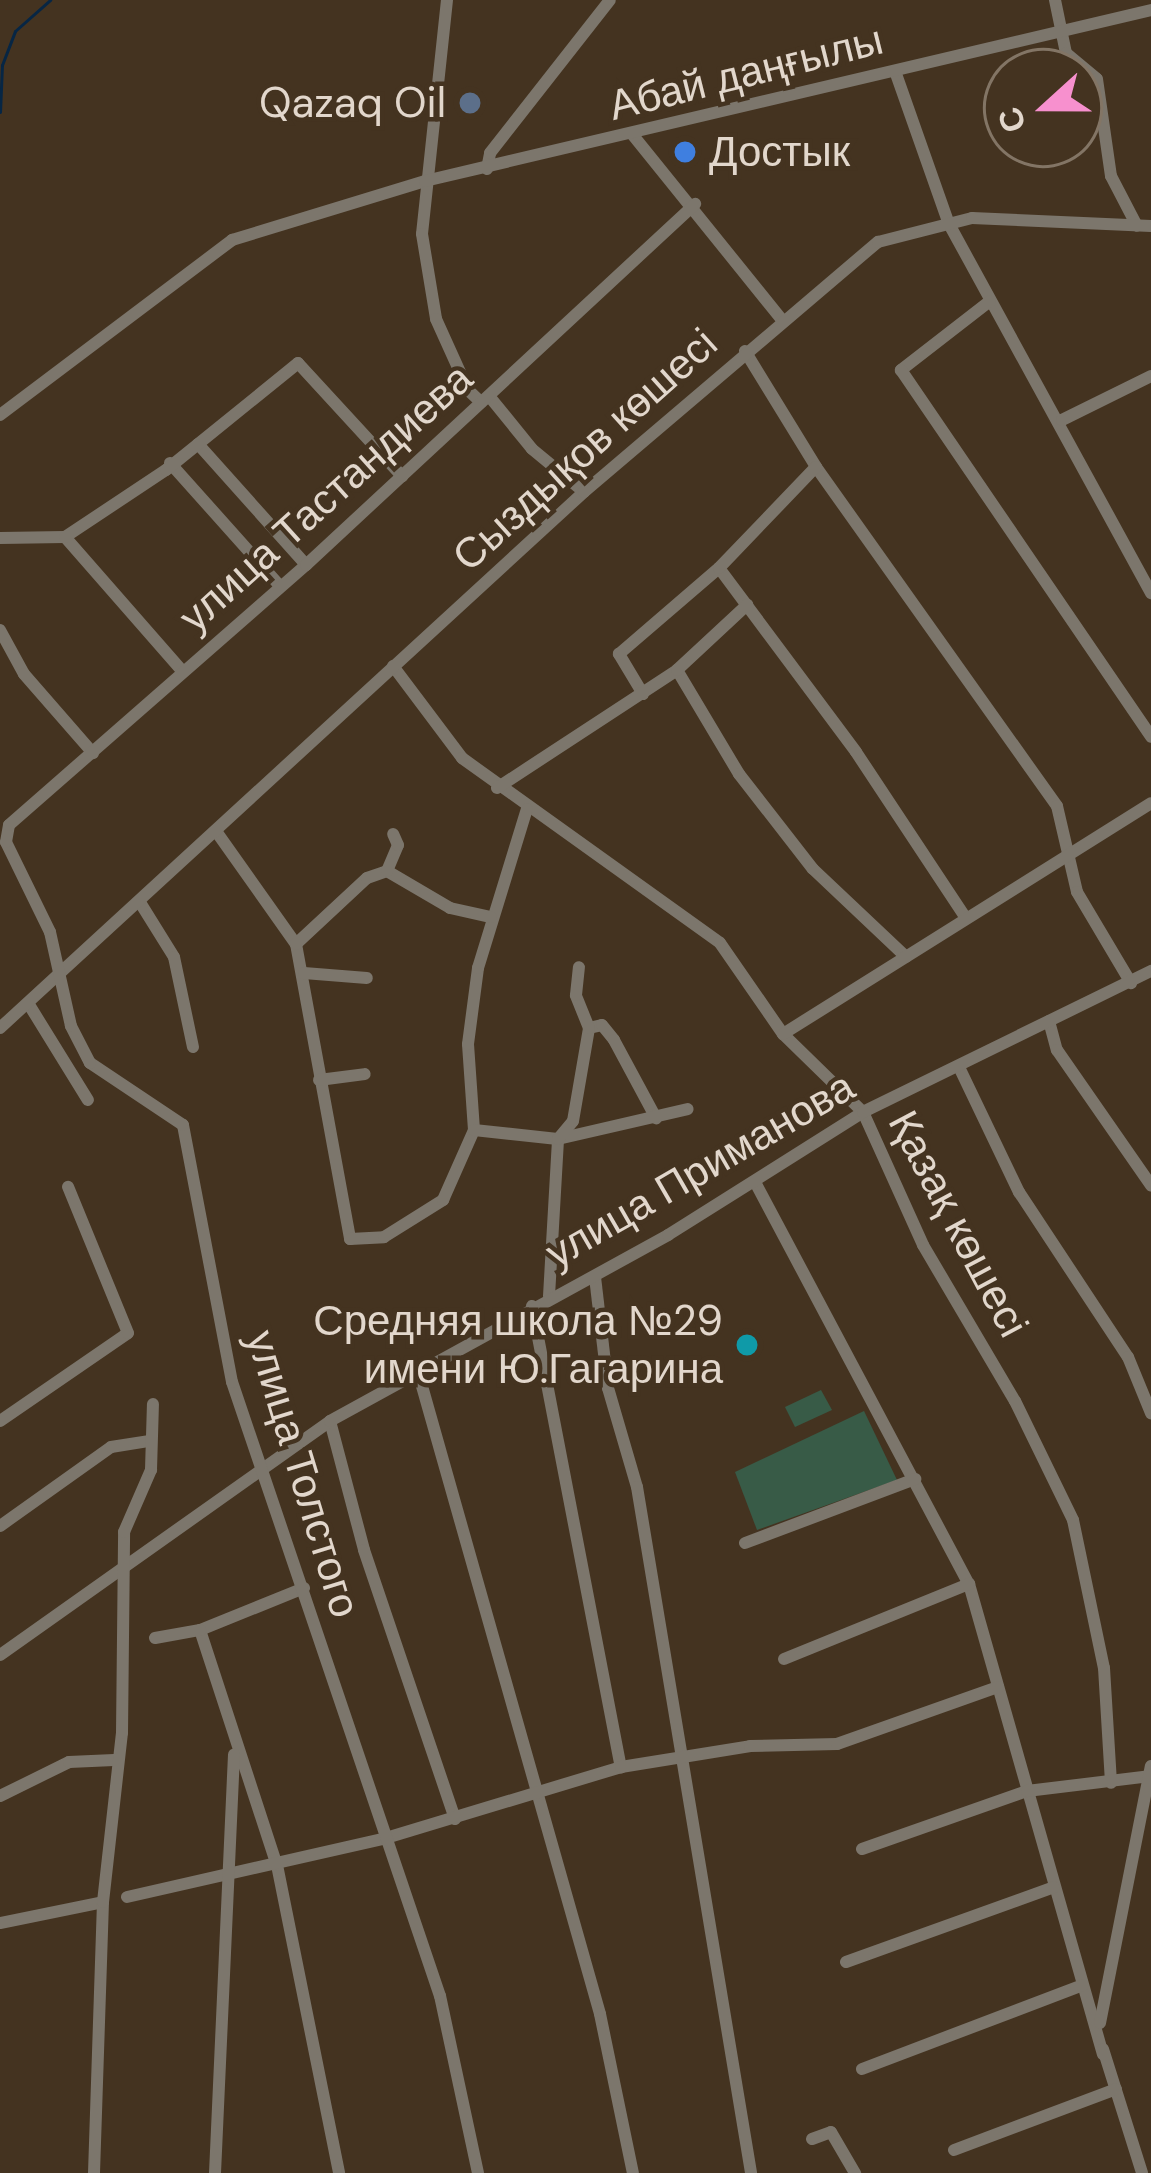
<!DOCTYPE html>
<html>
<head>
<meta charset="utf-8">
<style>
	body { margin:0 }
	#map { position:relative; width:1151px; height:2173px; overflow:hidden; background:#443320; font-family:"DM Sans",sans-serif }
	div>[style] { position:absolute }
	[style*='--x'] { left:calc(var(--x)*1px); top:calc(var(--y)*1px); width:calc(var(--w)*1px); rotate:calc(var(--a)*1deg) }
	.green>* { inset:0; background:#385b47 }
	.stream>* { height:3px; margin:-1.5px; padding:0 1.5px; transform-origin:1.5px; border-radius:1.5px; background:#072644 }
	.minor>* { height:12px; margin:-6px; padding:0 6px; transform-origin:6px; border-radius:6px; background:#7c766c }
	.dots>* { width:33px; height:33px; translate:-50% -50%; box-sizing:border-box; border:6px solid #443320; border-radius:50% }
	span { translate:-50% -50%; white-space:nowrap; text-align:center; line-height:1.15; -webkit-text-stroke:9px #443320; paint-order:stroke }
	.street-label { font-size:42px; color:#e2d7cc }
	.poi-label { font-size:42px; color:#e2d7cc }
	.right { translate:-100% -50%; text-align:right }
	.left { translate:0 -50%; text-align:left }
	.north { position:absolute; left:983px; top:48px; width:120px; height:120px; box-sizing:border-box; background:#443320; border:3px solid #837565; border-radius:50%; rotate:249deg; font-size:33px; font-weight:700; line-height:48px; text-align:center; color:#e2d7cc }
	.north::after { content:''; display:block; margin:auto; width:42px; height:54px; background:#f790ce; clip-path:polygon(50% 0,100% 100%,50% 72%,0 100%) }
</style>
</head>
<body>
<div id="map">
	<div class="green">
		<div style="clip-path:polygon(821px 1390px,832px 1410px,795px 1427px,785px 1407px)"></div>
		<div style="clip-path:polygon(864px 1411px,897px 1480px,757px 1530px,735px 1472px)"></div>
	</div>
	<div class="stream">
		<div style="--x:0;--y:112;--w:47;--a:-87.6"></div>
		<div style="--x:2;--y:65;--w:36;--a:-69"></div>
		<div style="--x:15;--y:31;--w:47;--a:-41.5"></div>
	</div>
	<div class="minor">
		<div style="--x:447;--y:0;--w:235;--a:96.1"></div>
		<div style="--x:422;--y:234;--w:86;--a:80.6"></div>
		<div style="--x:436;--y:319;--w:78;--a:65.7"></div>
		<div style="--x:468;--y:390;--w:18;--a:43"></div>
		<div style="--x:1055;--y:0;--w:54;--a:78.3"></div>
		<div style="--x:1066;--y:53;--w:40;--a:40"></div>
		<div style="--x:1097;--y:79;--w:98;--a:81.8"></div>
		<div style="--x:1111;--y:176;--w:56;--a:62.5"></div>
		<div style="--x:895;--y:71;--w:162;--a:70.6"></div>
		<div style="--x:949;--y:224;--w:421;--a:61.3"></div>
		<div style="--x:632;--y:134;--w:239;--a:51.1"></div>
		<div style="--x:487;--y:169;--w:16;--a:-79"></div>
		<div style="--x:490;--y:153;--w:194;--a:-51.9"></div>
		<div style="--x:990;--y:301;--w:113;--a:142.2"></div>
		<div style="--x:901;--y:370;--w:444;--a:55.7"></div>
		<div style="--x:745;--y:351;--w:136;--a:58.5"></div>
		<div style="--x:816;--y:467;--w:416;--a:54.6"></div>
		<div style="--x:1057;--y:806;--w:88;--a:76.9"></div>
		<div style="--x:1077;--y:892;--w:106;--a:59.3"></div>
		<div style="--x:489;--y:396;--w:68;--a:50.9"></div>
		<div style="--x:532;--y:449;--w:67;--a:39.6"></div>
		<div style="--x:0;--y:415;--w:291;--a:-37"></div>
		<div style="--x:232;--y:240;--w:202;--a:-17"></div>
		<div style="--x:425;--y:181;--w:746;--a:-13.25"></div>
		<div style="--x:1062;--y:420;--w:99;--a:-26.3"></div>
		<div style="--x:198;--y:444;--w:162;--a:48.2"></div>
		<div style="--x:170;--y:463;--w:165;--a:48.2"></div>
		<div style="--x:65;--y:537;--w:179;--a:48.8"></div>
		<div style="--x:0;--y:538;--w:65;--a:-0.9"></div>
		<div style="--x:65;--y:537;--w:121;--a:-33.6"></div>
		<div style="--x:166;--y:470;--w:170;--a:-39"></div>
		<div style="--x:298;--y:363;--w:154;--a:47.4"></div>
		<div style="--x:719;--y:568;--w:229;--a:53.3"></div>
		<div style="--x:856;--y:752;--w:199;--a:56.5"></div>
		<div style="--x:0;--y:630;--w:50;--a:61.4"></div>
		<div style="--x:24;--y:674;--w:105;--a:48.9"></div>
		<div style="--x:393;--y:666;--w:115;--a:53.1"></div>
		<div style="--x:462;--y:758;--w:317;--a:35.6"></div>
		<div style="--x:720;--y:943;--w:111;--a:55.3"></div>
		<div style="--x:783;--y:1034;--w:112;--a:44.3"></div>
		<div style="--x:863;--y:1112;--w:146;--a:65.7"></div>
		<div style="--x:923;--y:1245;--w:181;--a:59.5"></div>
		<div style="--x:1015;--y:1401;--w:132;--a:64"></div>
		<div style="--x:1073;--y:1520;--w:151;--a:78.2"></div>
		<div style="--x:1104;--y:1668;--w:115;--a:86.5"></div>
		<div style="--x:677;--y:670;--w:121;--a:59.2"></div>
		<div style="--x:739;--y:774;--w:120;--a:52.1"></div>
		<div style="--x:813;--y:869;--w:128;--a:43.4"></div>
		<div style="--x:643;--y:694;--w:47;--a:-121"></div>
		<div style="--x:619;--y:654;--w:132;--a:-40.7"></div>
		<div style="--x:719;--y:568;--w:140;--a:-46.2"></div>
		<div style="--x:497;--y:788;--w:215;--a:-33.2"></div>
		<div style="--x:677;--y:670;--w:96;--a:-42.9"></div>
		<div style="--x:218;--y:834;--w:135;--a:54.7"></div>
		<div style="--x:296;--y:944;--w:300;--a:79.6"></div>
		<div style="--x:350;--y:1239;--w:34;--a:-3"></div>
		<div style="--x:384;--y:1237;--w:70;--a:-32.1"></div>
		<div style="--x:443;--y:1200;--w:77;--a:-66.1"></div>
		<div style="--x:474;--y:1130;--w:86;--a:-94"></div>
		<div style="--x:468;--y:1044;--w:77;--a:-82.5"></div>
		<div style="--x:478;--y:968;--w:166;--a:-72.9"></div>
		<div style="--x:387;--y:871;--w:73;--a:30.4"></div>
		<div style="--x:450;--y:908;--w:42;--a:12.4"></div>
		<div style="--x:141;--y:904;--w:62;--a:58.1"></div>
		<div style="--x:174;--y:957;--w:92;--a:78.1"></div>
		<div style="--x:296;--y:944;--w:97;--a:-42.9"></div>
		<div style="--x:367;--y:878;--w:21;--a:-19"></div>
		<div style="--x:387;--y:871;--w:28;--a:-67"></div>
		<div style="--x:398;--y:845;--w:12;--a:-114"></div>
		<div style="--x:304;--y:973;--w:63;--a:4.5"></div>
		<div style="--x:28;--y:1003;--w:114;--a:58.3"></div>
		<div style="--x:1049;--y:1021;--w:30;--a:75"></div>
		<div style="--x:1057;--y:1050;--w:165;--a:55.2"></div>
		<div style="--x:0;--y:1028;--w:793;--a:-42.55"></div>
		<div style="--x:584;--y:492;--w:386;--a:-40.4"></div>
		<div style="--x:878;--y:242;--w:97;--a:-14.3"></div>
		<div style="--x:972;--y:218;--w:179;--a:2.6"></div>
		<div style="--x:589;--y:1028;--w:13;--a:-13"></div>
		<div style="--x:602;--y:1025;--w:19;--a:51"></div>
		<div style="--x:614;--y:1040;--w:89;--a:61.7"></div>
		<div style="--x:783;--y:1034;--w:434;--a:-32.1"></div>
		<div style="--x:959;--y:1067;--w:139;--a:64.4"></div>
		<div style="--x:1019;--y:1192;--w:198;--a:56.6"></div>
		<div style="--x:1128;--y:1357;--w:61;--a:67.7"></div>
		<div style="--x:319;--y:1080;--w:46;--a:-7.4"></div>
		<div style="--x:474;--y:1130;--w:84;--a:6.1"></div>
		<div style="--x:558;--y:1139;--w:133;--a:-13"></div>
		<div style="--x:755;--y:1182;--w:455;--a:62"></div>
		<div style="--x:969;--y:1584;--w:489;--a:74.1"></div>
		<div style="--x:595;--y:1277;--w:112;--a:83.3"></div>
		<div style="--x:608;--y:1388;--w:103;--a:73.7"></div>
		<div style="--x:637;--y:1487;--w:695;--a:80.56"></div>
		<div style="--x:549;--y:1296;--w:157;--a:-86.7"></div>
		<div style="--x:558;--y:1139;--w:23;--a:-50"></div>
		<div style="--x:573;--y:1121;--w:94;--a:-80.2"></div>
		<div style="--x:589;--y:1028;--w:35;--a:-112"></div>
		<div style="--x:576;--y:995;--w:28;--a:-84"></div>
		<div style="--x:532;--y:1306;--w:470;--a:79.1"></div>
		<div style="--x:418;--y:1372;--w:667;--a:74.17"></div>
		<div style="--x:600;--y:2014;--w:162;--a:78.3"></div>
		<div style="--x:0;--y:1421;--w:155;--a:-34.5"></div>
		<div style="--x:128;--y:1333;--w:158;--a:-112.3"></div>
		<div style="--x:330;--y:1421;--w:133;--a:75.2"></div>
		<div style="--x:364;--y:1550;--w:284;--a:71.3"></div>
		<div style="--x:0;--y:1526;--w:136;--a:-35.4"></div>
		<div style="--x:111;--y:1447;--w:36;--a:-9"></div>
		<div style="--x:745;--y:1543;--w:182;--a:-20.6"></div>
		<div style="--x:304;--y:1588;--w:112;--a:158"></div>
		<div style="--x:200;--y:1630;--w:247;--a:71.9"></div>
		<div style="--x:277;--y:1865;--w:314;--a:78.6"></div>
		<div style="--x:155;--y:1638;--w:46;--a:-10.1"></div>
		<div style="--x:0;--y:1655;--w:405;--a:-35.3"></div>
		<div style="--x:330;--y:1421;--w:386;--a:-28.8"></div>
		<div style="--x:668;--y:1235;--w:231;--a:-32.2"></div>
		<div style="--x:863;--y:1112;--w:321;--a:-26.1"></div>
		<div style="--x:784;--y:1659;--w:200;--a:-22.1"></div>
		<div style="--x:0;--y:1796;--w:77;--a:-26.2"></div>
		<div style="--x:69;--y:1762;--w:45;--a:-2.5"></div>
		<div style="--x:862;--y:1849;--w:175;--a:-19.4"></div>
		<div style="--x:1027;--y:1791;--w:125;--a:-6.9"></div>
		<div style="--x:127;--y:1897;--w:266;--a:-12.8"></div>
		<div style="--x:386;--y:1838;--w:245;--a:-16.8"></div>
		<div style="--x:621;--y:1767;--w:131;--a:-9.2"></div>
		<div style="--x:750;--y:1746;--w:87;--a:-1.3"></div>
		<div style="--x:837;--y:1744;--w:171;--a:-19.5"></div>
		<div style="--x:0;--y:1923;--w:105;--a:-11.5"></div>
		<div style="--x:846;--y:1962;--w:221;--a:-19.8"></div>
		<div style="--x:1100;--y:2023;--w:262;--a:-78.8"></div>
		<div style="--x:1103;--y:2049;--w:130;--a:72.5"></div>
		<div style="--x:862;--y:2069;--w:236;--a:-20.8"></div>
		<div style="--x:812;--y:2139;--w:20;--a:-20"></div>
		<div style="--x:831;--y:2132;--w:48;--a:59.7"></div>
		<div style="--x:954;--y:2150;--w:173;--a:-20.6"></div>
		<div style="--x:94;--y:2173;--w:271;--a:-88.1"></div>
		<div style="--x:103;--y:1902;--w:170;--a:-83.6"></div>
		<div style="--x:122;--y:1733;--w:201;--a:-89.4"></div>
		<div style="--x:124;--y:1532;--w:68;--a:-66.5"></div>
		<div style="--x:151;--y:1470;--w:66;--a:-88.3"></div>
		<div style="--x:215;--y:2173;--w:419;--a:-87.4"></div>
		<div style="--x:478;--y:2173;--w:181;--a:-102.1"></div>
		<div style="--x:440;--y:1996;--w:648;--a:-108.71"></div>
		<div style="--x:232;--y:1382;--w:262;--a:-100.8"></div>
		<div style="--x:183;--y:1125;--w:112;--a:-146.3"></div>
		<div style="--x:90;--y:1063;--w:42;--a:-117.2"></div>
		<div style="--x:71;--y:1026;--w:96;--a:-102.6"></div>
		<div style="--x:50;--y:932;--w:100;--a:-116.1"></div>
		<div style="--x:6;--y:842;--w:17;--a:-80"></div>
		<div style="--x:9;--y:825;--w:395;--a:-41.2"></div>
		<div style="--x:306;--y:565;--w:531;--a:-42.86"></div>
	</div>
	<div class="dots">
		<div style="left:470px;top:103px;background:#5c6f8a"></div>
		<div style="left:685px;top:152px;background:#3f7fe0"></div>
		<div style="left:747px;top:1345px;background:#0f9aa8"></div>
	</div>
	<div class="street-label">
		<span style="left:746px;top:73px;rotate:-14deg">Абай даңғылы</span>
		<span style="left:585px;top:450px;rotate:-42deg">Сыздықов көшесі</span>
		<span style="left:326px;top:498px;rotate:-42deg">улица Тастандиева</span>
		<span style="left:700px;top:1170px;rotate:-30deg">улица Приманова</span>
		<span style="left:958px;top:1224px;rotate:62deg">Қазақ көшесі</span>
		<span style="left:303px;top:1474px;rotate:73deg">улица Толстого</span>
	</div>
	<div class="poi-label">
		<span class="right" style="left:446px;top:103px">Qazaq Oil</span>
		<span class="left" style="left:709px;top:152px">Достык</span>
		<span class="right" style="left:723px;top:1345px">Средняя школа №29<br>имени Ю.Гагарина</span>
	</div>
	<div class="north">С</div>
</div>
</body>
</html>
